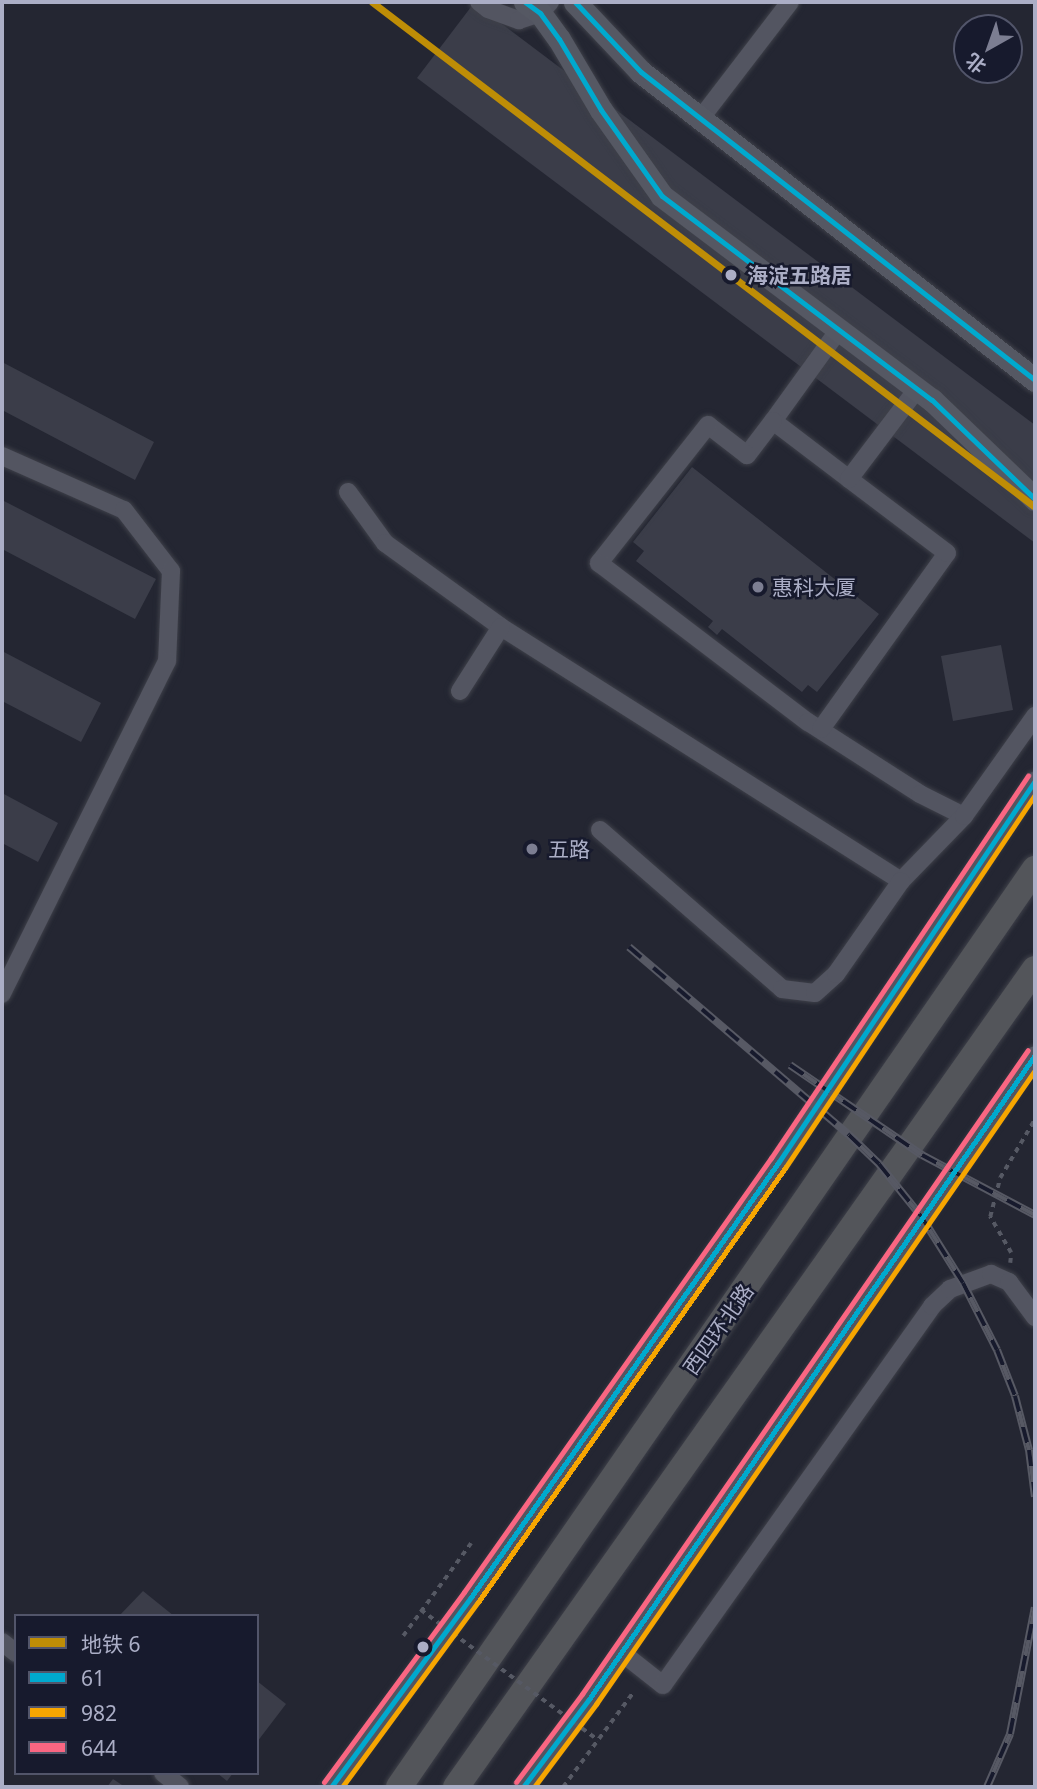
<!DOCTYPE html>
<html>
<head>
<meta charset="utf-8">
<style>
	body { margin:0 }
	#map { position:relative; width:1037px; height:1789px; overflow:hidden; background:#242632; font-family:"Noto Sans","Noto Sans SC",sans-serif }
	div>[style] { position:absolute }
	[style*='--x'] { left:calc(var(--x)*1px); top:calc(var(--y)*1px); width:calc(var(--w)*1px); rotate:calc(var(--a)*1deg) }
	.building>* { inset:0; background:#3b3d49 }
	.path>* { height:3.5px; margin-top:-1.75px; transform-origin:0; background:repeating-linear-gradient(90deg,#565964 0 5px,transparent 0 10px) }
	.roads { filter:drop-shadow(0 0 2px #3e4049) drop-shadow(0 0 2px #3e4049) }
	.minor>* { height:18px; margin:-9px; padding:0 9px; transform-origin:9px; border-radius:9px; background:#535561 }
	.major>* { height:23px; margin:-11.5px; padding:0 11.5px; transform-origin:11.5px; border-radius:11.5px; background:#555863 }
	.highway>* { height:26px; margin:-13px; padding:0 13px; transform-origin:13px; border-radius:13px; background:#53555a }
	.rail>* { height:8px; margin-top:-4px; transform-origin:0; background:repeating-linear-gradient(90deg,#171a2d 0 16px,#575964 0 32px); box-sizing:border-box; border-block:2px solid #575964 }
	.path-bridge>* { height:3.5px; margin-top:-1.75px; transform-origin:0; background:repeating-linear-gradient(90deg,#565964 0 5px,transparent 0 10px) }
	.bus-1>* { height:5px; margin:-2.5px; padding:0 2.5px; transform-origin:2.5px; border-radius:2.5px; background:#00a9ce }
	.bus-2>* { height:5px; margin:-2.5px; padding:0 2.5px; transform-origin:2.5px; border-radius:2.5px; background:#f7a600 }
	.bus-3>* { height:5px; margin:-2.5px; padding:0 2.5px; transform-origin:2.5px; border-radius:2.5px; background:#fa6682 }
	.metro-1>* { height:7px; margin:-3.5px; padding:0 3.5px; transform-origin:3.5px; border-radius:3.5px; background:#be8d06 }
	.dots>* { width:19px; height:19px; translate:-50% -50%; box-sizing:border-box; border:4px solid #171a2d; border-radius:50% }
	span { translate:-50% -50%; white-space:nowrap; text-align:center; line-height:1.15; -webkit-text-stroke:5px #171a2d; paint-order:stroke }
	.stop-label { font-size:21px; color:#abaec6; font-weight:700 }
	.left { translate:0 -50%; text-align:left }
	.poi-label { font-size:21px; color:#abaec6 }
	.street-label { font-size:21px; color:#abaec6 }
	.frame { position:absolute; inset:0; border:4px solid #abaec6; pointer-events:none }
	.legend { position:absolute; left:14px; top:1614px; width:245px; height:161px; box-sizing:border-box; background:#171a2d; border:2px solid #52556a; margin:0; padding:9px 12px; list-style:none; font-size:21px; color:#abaec6 }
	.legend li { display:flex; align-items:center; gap:14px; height:35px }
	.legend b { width:35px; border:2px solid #52556a }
	.north { position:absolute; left:953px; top:14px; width:70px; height:70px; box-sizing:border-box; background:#171a2d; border:2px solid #52556a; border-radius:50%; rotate:220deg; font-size:19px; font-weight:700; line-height:28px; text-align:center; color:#abaec6 }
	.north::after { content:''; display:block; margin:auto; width:24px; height:32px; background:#7c7e92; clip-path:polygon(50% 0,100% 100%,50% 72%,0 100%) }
</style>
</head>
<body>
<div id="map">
	<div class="building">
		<div style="clip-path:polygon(474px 3px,1035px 425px,1035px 543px,417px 78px)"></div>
		<div style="clip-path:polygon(2px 362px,154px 442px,135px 480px,2px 410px)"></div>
		<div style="clip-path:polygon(692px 467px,879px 614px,817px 692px,808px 685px,802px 692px,722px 629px,717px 635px,708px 627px,713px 621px,636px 561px,644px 551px,633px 542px)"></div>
		<div style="clip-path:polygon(2px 500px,156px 579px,135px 619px,2px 549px)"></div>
		<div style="clip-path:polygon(1001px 645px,1013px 710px,953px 721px,941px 656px)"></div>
		<div style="clip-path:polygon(2px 651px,101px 703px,81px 742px,2px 701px)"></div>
		<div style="clip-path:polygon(2px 793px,58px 823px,38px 862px,2px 843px)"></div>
		<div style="clip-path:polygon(143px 1591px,174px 1616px,119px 1616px)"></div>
		<div style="clip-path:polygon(257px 1681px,286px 1704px,257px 1742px)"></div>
		<div style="clip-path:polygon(217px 1773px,233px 1773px,227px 1781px)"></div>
		<div style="clip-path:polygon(113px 1779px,125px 1787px,107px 1787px)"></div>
	</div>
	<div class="path">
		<div style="--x:1010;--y:1263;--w:10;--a:-84"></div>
		<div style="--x:1011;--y:1253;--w:42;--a:-120.3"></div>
		<div style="--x:990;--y:1217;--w:40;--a:-75.6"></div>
		<div style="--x:1000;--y:1178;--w:69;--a:-59.3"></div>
		<div style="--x:403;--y:1636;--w:115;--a:-53.8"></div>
		<div style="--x:563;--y:1787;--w:116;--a:-53.4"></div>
	</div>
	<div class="roads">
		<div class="minor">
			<div style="--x:479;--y:2;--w:11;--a:38"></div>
			<div style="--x:488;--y:9;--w:33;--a:20"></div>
			<div style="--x:519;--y:20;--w:22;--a:-18"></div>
			<div style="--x:540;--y:13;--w:15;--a:-48"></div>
			<div style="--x:701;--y:118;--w:146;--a:-52.5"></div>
			<div style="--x:838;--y:331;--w:111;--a:125.8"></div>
			<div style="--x:773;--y:421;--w:96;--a:37.3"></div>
			<div style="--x:773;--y:421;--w:43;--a:127.4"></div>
			<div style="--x:747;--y:455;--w:49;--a:-142.4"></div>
			<div style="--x:708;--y:425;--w:176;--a:128.3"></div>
			<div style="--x:599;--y:563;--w:263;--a:37.3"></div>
			<div style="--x:808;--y:722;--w:133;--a:32.7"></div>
			<div style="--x:920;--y:794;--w:49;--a:26.6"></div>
			<div style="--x:2;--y:456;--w:133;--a:23.9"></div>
			<div style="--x:124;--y:510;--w:77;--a:52.4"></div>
			<div style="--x:171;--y:571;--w:90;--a:92.5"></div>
			<div style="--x:167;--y:661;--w:372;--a:116.4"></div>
			<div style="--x:348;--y:492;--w:63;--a:54"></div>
			<div style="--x:385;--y:543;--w:143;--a:35.9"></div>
			<div style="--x:501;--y:627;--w:474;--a:32.4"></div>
			<div style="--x:901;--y:881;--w:91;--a:-45.9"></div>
			<div style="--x:964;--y:816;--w:123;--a:-54.6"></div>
			<div style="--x:460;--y:691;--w:76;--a:-57.4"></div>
			<div style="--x:821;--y:729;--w:216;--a:-54.4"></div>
			<div style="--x:947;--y:553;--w:123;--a:-142.9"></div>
			<div style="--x:849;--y:479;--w:113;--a:-52.9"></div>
			<div style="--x:600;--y:830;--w:242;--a:41.1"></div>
			<div style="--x:782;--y:989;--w:33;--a:7"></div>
			<div style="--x:815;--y:993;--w:28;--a:-42"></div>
			<div style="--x:836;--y:974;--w:113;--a:-55"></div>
			<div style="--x:2;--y:1642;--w:18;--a:38"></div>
			<div style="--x:621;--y:1652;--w:53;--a:38.2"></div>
			<div style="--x:663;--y:1685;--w:465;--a:-54.6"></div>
			<div style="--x:932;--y:1306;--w:25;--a:-43"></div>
			<div style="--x:950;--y:1289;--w:44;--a:-20.1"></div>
			<div style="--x:991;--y:1274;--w:20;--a:24"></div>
			<div style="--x:1009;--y:1282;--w:44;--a:53.4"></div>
			<div style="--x:163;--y:1773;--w:22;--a:39"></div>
			<div style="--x:331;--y:1787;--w:236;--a:-53.6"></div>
			<div style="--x:471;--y:1597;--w:532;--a:-54.73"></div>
			<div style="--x:778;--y:1163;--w:461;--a:-56.1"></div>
			<div style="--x:523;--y:1787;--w:110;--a:-53.1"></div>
			<div style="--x:589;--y:1699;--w:783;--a:-55.3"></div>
		</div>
		<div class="major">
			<div style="--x:525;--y:2;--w:19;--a:36"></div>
			<div style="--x:540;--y:13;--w:32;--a:54"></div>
			<div style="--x:559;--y:39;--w:82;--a:59.4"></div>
			<div style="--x:601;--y:110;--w:105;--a:54.7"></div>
			<div style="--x:662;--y:196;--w:338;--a:37.1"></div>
			<div style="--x:932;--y:400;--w:143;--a:43.9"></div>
			<div style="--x:575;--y:2;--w:96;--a:46.7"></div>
			<div style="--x:641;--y:72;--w:500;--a:38.02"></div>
		</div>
		<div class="highway">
			<div style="--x:399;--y:1787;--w:1117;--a:-55.29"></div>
			<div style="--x:456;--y:1787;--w:1002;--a:-54.71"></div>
		</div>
	</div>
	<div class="rail">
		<div style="--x:629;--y:947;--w:289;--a:40.5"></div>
		<div style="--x:849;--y:1135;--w:42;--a:44"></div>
		<div style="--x:879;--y:1164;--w:67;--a:51.1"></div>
		<div style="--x:921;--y:1216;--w:79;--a:57.9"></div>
		<div style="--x:963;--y:1283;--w:75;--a:63.1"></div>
		<div style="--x:997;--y:1350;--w:49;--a:68.6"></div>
		<div style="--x:1015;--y:1396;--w:56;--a:75.5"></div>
		<div style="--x:1029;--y:1450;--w:47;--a:82.7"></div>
		<div style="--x:790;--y:1065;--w:160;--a:34.3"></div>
		<div style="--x:922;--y:1155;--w:128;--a:28"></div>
		<div style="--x:987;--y:1787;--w:58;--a:-66.5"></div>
		<div style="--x:1010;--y:1734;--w:129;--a:-78.9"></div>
	</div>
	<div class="path-bridge">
		<div style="--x:421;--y:1610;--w:220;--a:36.3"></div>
	</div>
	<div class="bus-1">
		<div style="--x:525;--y:2;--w:19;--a:36"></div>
		<div style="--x:540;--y:13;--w:32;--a:54"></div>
		<div style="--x:559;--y:39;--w:82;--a:59.4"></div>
		<div style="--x:601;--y:110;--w:105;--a:54.7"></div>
		<div style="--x:662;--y:196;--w:338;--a:37.1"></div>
		<div style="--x:932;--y:400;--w:143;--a:43.9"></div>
		<div style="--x:575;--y:2;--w:96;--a:46.7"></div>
		<div style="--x:641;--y:72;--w:500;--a:38.02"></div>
		<div style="--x:331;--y:1787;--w:236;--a:-53.6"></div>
		<div style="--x:471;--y:1597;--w:532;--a:-54.73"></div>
		<div style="--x:778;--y:1163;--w:461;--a:-56.1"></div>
		<div style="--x:523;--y:1787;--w:110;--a:-53.1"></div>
		<div style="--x:589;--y:1699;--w:783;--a:-55.3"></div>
	</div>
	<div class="bus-2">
		<div style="--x:342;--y:1787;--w:230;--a:-53.7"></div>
		<div style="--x:478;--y:1602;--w:532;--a:-54.73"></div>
		<div style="--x:785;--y:1168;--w:449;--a:-56.2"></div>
		<div style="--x:534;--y:1787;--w:104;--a:-53.2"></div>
		<div style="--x:596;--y:1704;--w:771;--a:-55.3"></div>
	</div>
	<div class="bus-3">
		<div style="--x:324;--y:1782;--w:236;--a:-53.6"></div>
		<div style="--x:464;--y:1592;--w:532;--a:-54.73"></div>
		<div style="--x:771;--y:1158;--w:461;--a:-56.1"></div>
		<div style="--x:516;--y:1782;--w:110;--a:-53.1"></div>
		<div style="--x:582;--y:1694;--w:783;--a:-55.3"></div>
	</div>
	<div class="metro-1">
		<div style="--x:372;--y:2;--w:833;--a:37.3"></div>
	</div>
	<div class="dots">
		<div style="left:731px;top:275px;background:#abaec6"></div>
		<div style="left:758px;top:587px;background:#7c7e92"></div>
		<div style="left:532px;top:849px;background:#7c7e92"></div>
		<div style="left:423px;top:1647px;background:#abaec6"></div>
	</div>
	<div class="stop-label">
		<span class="left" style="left:747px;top:275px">海淀五路居</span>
	</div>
	<div class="poi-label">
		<span class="left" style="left:772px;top:587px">惠科大厦</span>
		<span class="left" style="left:548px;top:849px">五路</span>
	</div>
	<div class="street-label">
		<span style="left:718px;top:1329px;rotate:-55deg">西四环北路</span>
	</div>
	<div class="frame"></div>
	<ul class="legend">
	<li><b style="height:9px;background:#be8d06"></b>地铁 6</li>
	<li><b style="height:9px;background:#00a9ce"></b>61</li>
	<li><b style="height:9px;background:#f7a600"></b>982</li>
	<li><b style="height:9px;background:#fa6682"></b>644</li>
	</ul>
	<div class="north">北</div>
</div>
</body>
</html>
